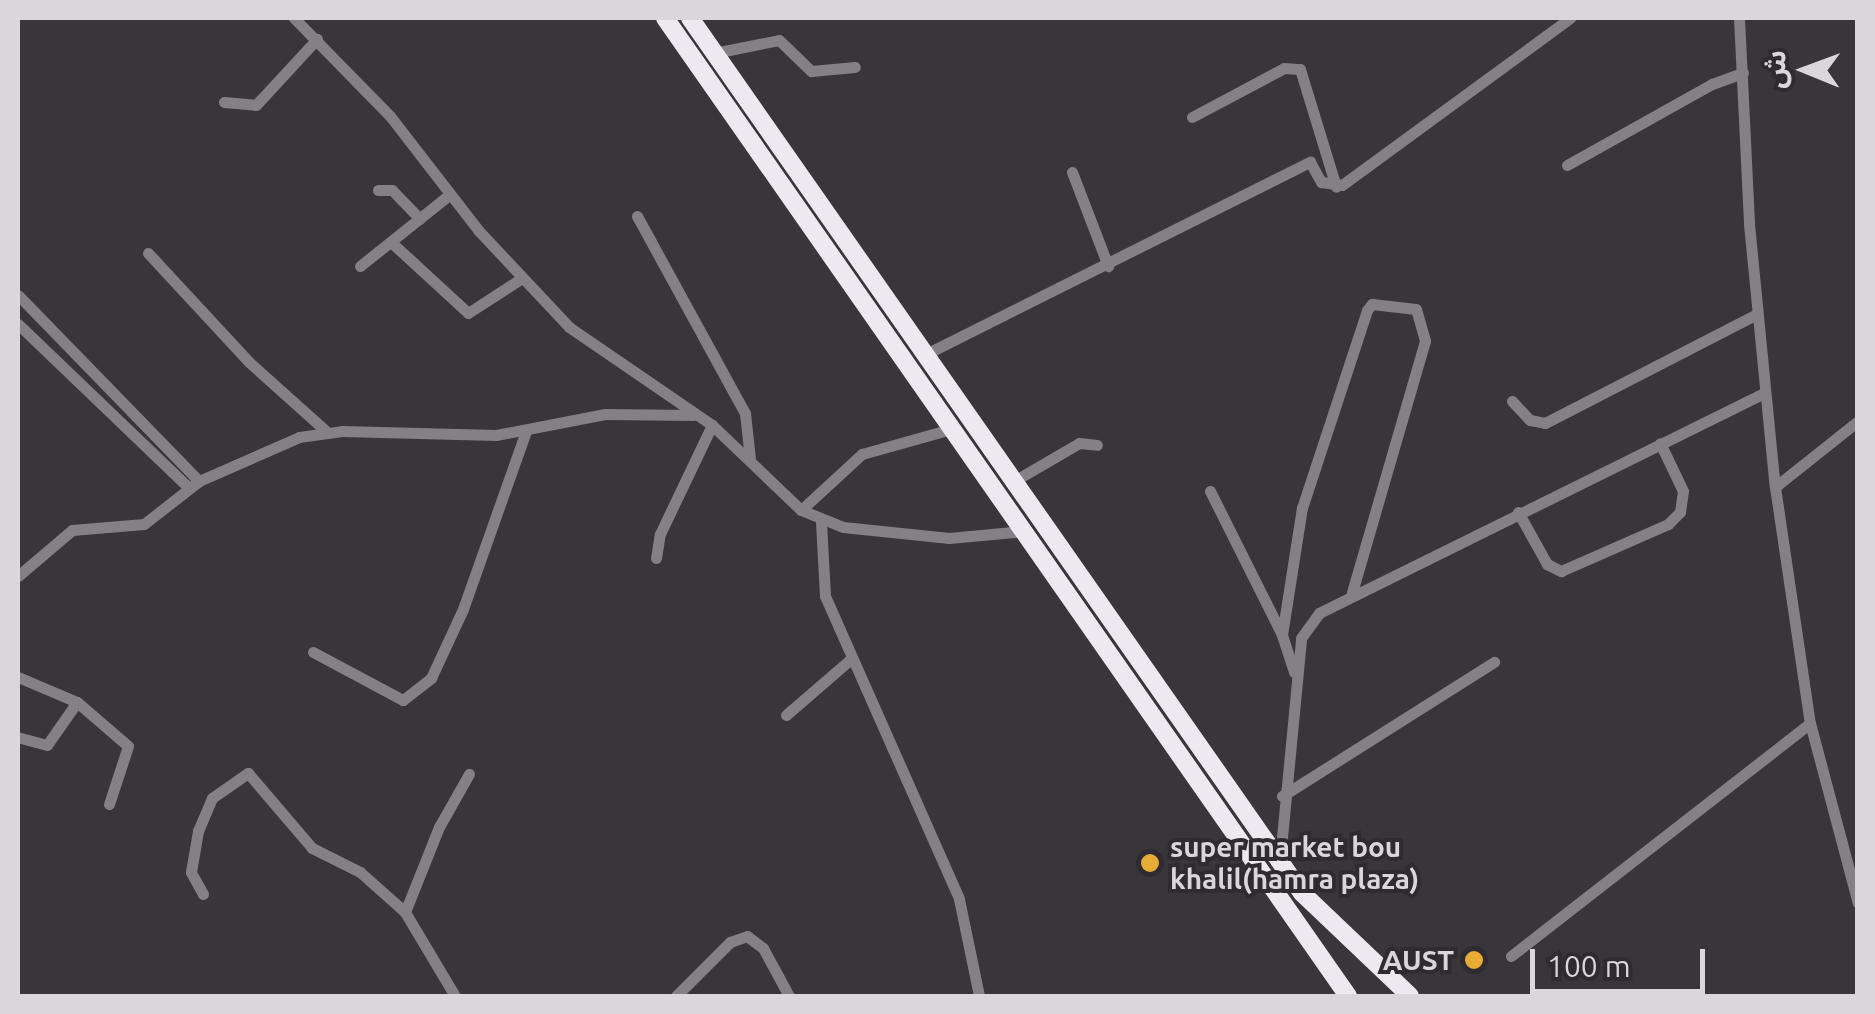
<!DOCTYPE html>
<html>
<head>
<meta charset="utf-8">
<style>
	body { margin:0 }
	#map { position:relative; width:1875px; height:1014px; overflow:hidden; background:#38353b; font-family:Ubuntu,"Noto Sans Arabic",sans-serif }
	div>[style] { position:absolute }
	[style*='--x'] { left:calc(var(--x)*1px); top:calc(var(--y)*1px); width:calc(var(--w)*1px); rotate:calc(var(--a)*1deg) }
	.minor>* { height:11px; margin:-5.5px; padding:0 5.5px; transform-origin:5.5px; border-radius:5.5px; background:#838184 }
	.highway>* { height:18px; margin:-9px; padding:0 9px; transform-origin:9px; border-radius:9px; background:#ede9f1 }
	.dots>* { width:28px; height:28px; translate:-50% -50%; box-sizing:border-box; border:5px solid #2e2b31; border-radius:50% }
	span { translate:-50% -50%; white-space:nowrap; text-align:center; line-height:1.15; -webkit-text-stroke:8px #2e2b31; paint-order:stroke }
	.poi-label { font-size:28px; color:#d9d7db; font-weight:700 }
	.left { translate:0 -50%; text-align:left }
	.right { translate:-100% -50%; text-align:right }
	.frame { position:absolute; inset:0; border:20px solid #d9d7db; pointer-events:none }
	.north { position:absolute; left:1755px; top:20px; width:100px; height:100px; -webkit-text-stroke:8px #2e2b31; paint-order:stroke; rotate:271deg; font-size:28px; font-weight:700; line-height:40px; text-align:center; color:#d9d7db }
	.north::after { content:''; display:block; margin:auto; width:35px; height:45px; background:#d9d7db; clip-path:polygon(50% 0,100% 100%,50% 72%,0 100%) }
	.scale { position:absolute; left:1530px; top:949px; width:175px; height:45px; box-sizing:border-box; border:5px solid #d9d7db; border-top:0; padding-left:12px; font-size:30px; line-height:35px; white-space:nowrap; color:#d9d7db; -webkit-text-stroke:8px #2e2b31; paint-order:stroke }
</style>
</head>
<body>
<div id="map">
	<div class="minor">
		<div style="--x:294;--y:18;--w:137;--a:45.6"></div>
		<div style="--x:390;--y:116;--w:145;--a:52.3"></div>
		<div style="--x:479;--y:231;--w:132;--a:46.8"></div>
		<div style="--x:569;--y:327;--w:173;--a:34.4"></div>
		<div style="--x:712;--y:425;--w:123;--a:43.7"></div>
		<div style="--x:801;--y:510;--w:45;--a:22"></div>
		<div style="--x:843;--y:527;--w:107;--a:5.9"></div>
		<div style="--x:949;--y:538;--w:75;--a:-5.3"></div>
		<div style="--x:1739;--y:18;--w:206;--a:87.2"></div>
		<div style="--x:1749;--y:224;--w:264;--a:84.4"></div>
		<div style="--x:1775;--y:487;--w:239;--a:81.6"></div>
		<div style="--x:1810;--y:723;--w:186;--a:75.1"></div>
		<div style="--x:714;--y:53;--w:66;--a:-11.3"></div>
		<div style="--x:779;--y:40;--w:45;--a:44.1"></div>
		<div style="--x:811;--y:71;--w:44;--a:-5.2"></div>
		<div style="--x:224;--y:102;--w:32;--a:5"></div>
		<div style="--x:256;--y:105;--w:90;--a:-47.3"></div>
		<div style="--x:1192;--y:117;--w:104;--a:-28"></div>
		<div style="--x:1284;--y:68;--w:16;--a:4"></div>
		<div style="--x:1300;--y:69;--w:123;--a:73"></div>
		<div style="--x:1567;--y:165;--w:166;--a:-29.2"></div>
		<div style="--x:1712;--y:84;--w:33;--a:-20"></div>
		<div style="--x:1072;--y:172;--w:101;--a:69"></div>
		<div style="--x:378;--y:190;--w:14;--a:0"></div>
		<div style="--x:392;--y:190;--w:40;--a:46"></div>
		<div style="--x:637;--y:216;--w:225;--a:61.3"></div>
		<div style="--x:745;--y:413;--w:46;--a:83.8"></div>
		<div style="--x:392;--y:243;--w:103;--a:42.6"></div>
		<div style="--x:468;--y:313;--w:64;--a:-32.9"></div>
		<div style="--x:148;--y:253;--w:149;--a:47.2"></div>
		<div style="--x:249;--y:362;--w:105;--a:41.9"></div>
		<div style="--x:360;--y:266;--w:114;--a:-38.6"></div>
		<div style="--x:18;--y:295;--w:260;--a:45.8"></div>
		<div style="--x:18;--y:324;--w:237;--a:43.8"></div>
		<div style="--x:924;--y:355;--w:432;--a:-26.6"></div>
		<div style="--x:1310;--y:162;--w:23;--a:61"></div>
		<div style="--x:1321;--y:182;--w:21;--a:8"></div>
		<div style="--x:1342;--y:185;--w:283;--a:-36.2"></div>
		<div style="--x:1512;--y:401;--w:26;--a:47"></div>
		<div style="--x:1530;--y:420;--w:15;--a:11"></div>
		<div style="--x:1545;--y:423;--w:238;--a:-27.2"></div>
		<div style="--x:1014;--y:481;--w:75;--a:-30.3"></div>
		<div style="--x:1079;--y:443;--w:18;--a:6"></div>
		<div style="--x:1775;--y:487;--w:106;--a:-38.5"></div>
		<div style="--x:1210;--y:491;--w:161;--a:63.4"></div>
		<div style="--x:1282;--y:635;--w:39;--a:72"></div>
		<div style="--x:801;--y:510;--w:83;--a:-42.6"></div>
		<div style="--x:862;--y:454;--w:92;--a:-15.7"></div>
		<div style="--x:1518;--y:512;--w:60;--a:60.9"></div>
		<div style="--x:1547;--y:564;--w:16;--a:27"></div>
		<div style="--x:1561;--y:571;--w:117;--a:-23.7"></div>
		<div style="--x:1668;--y:524;--w:17;--a:-45"></div>
		<div style="--x:1680;--y:512;--w:21;--a:-82"></div>
		<div style="--x:1683;--y:491;--w:53;--a:-115.6"></div>
		<div style="--x:821;--y:522;--w:74;--a:86.9"></div>
		<div style="--x:825;--y:596;--w:331;--a:66.1"></div>
		<div style="--x:959;--y:899;--w:99;--a:78.3"></div>
		<div style="--x:656;--y:558;--w:24;--a:-81"></div>
		<div style="--x:660;--y:534;--w:121;--a:-64.5"></div>
		<div style="--x:18;--y:576;--w:71;--a:-40.4"></div>
		<div style="--x:72;--y:530;--w:72;--a:-4.8"></div>
		<div style="--x:144;--y:524;--w:70;--a:-38"></div>
		<div style="--x:199;--y:481;--w:109;--a:-23.7"></div>
		<div style="--x:299;--y:437;--w:43;--a:-7.9"></div>
		<div style="--x:342;--y:431;--w:154;--a:1.5"></div>
		<div style="--x:496;--y:435;--w:111;--a:-10.9"></div>
		<div style="--x:605;--y:414;--w:88;--a:0.7"></div>
		<div style="--x:1282;--y:635;--w:129;--a:-81.1"></div>
		<div style="--x:1302;--y:508;--w:208;--a:-71.8"></div>
		<div style="--x:1367;--y:310;--w:8;--a:-50"></div>
		<div style="--x:1372;--y:304;--w:44;--a:6.5"></div>
		<div style="--x:1416;--y:309;--w:33;--a:74"></div>
		<div style="--x:1425;--y:341;--w:262;--a:106.2"></div>
		<div style="--x:313;--y:652;--w:102;--a:28.1"></div>
		<div style="--x:403;--y:700;--w:36;--a:-38"></div>
		<div style="--x:431;--y:678;--w:76;--a:-65.1"></div>
		<div style="--x:463;--y:609;--w:189;--a:-70.5"></div>
		<div style="--x:18;--y:677;--w:64;--a:23"></div>
		<div style="--x:77;--y:702;--w:52;--a:124.9"></div>
		<div style="--x:47;--y:745;--w:30;--a:-165"></div>
		<div style="--x:77;--y:702;--w:67;--a:40.8"></div>
		<div style="--x:128;--y:746;--w:61;--a:108.1"></div>
		<div style="--x:786;--y:715;--w:87;--a:-40.8"></div>
		<div style="--x:1282;--y:796;--w:251;--a:-32.3"></div>
		<div style="--x:1280;--y:858;--w:221;--a:-84.5"></div>
		<div style="--x:1301;--y:638;--w:31;--a:-54"></div>
		<div style="--x:1319;--y:613;--w:497;--a:-26.3"></div>
		<div style="--x:203;--y:894;--w:25;--a:-119"></div>
		<div style="--x:191;--y:872;--w:42;--a:-80.3"></div>
		<div style="--x:198;--y:831;--w:36;--a:-67"></div>
		<div style="--x:212;--y:798;--w:44;--a:-34.8"></div>
		<div style="--x:248;--y:773;--w:99;--a:49.5"></div>
		<div style="--x:312;--y:848;--w:54;--a:26.6"></div>
		<div style="--x:360;--y:872;--w:60;--a:41.6"></div>
		<div style="--x:1511;--y:956;--w:379;--a:-37.9"></div>
		<div style="--x:455;--y:996;--w:98;--a:-120.8"></div>
		<div style="--x:405;--y:912;--w:92;--a:-68.2"></div>
		<div style="--x:439;--y:827;--w:61;--a:-60.5"></div>
		<div style="--x:676;--y:996;--w:76;--a:-45"></div>
		<div style="--x:730;--y:942;--w:18;--a:-19"></div>
		<div style="--x:747;--y:936;--w:20;--a:37"></div>
		<div style="--x:763;--y:948;--w:55;--a:61.6"></div>
	</div>
	<div class="highway">
		<div style="--x:665;--y:18;--w:1193;--a:55.07"></div>
		<div style="--x:690;--y:18;--w:1068;--a:55.03"></div>
		<div style="--x:1302;--y:893;--w:149;--a:43.6"></div>
	</div>
	<div class="dots">
		<div style="left:1150px;top:863px;background:#e6ac36"></div>
		<div style="left:1474px;top:960px;background:#e6ac36"></div>
	</div>
	<div class="poi-label">
		<span class="left" style="left:1170px;top:863px">super market bou<br>khalil(hamra plaza)</span>
		<span class="right" style="left:1454px;top:960px">AUST</span>
	</div>
	<div class="frame"></div>
	<div class="north">ش</div>
	<div class="scale">100 m</div>
</div>
</body>
</html>
